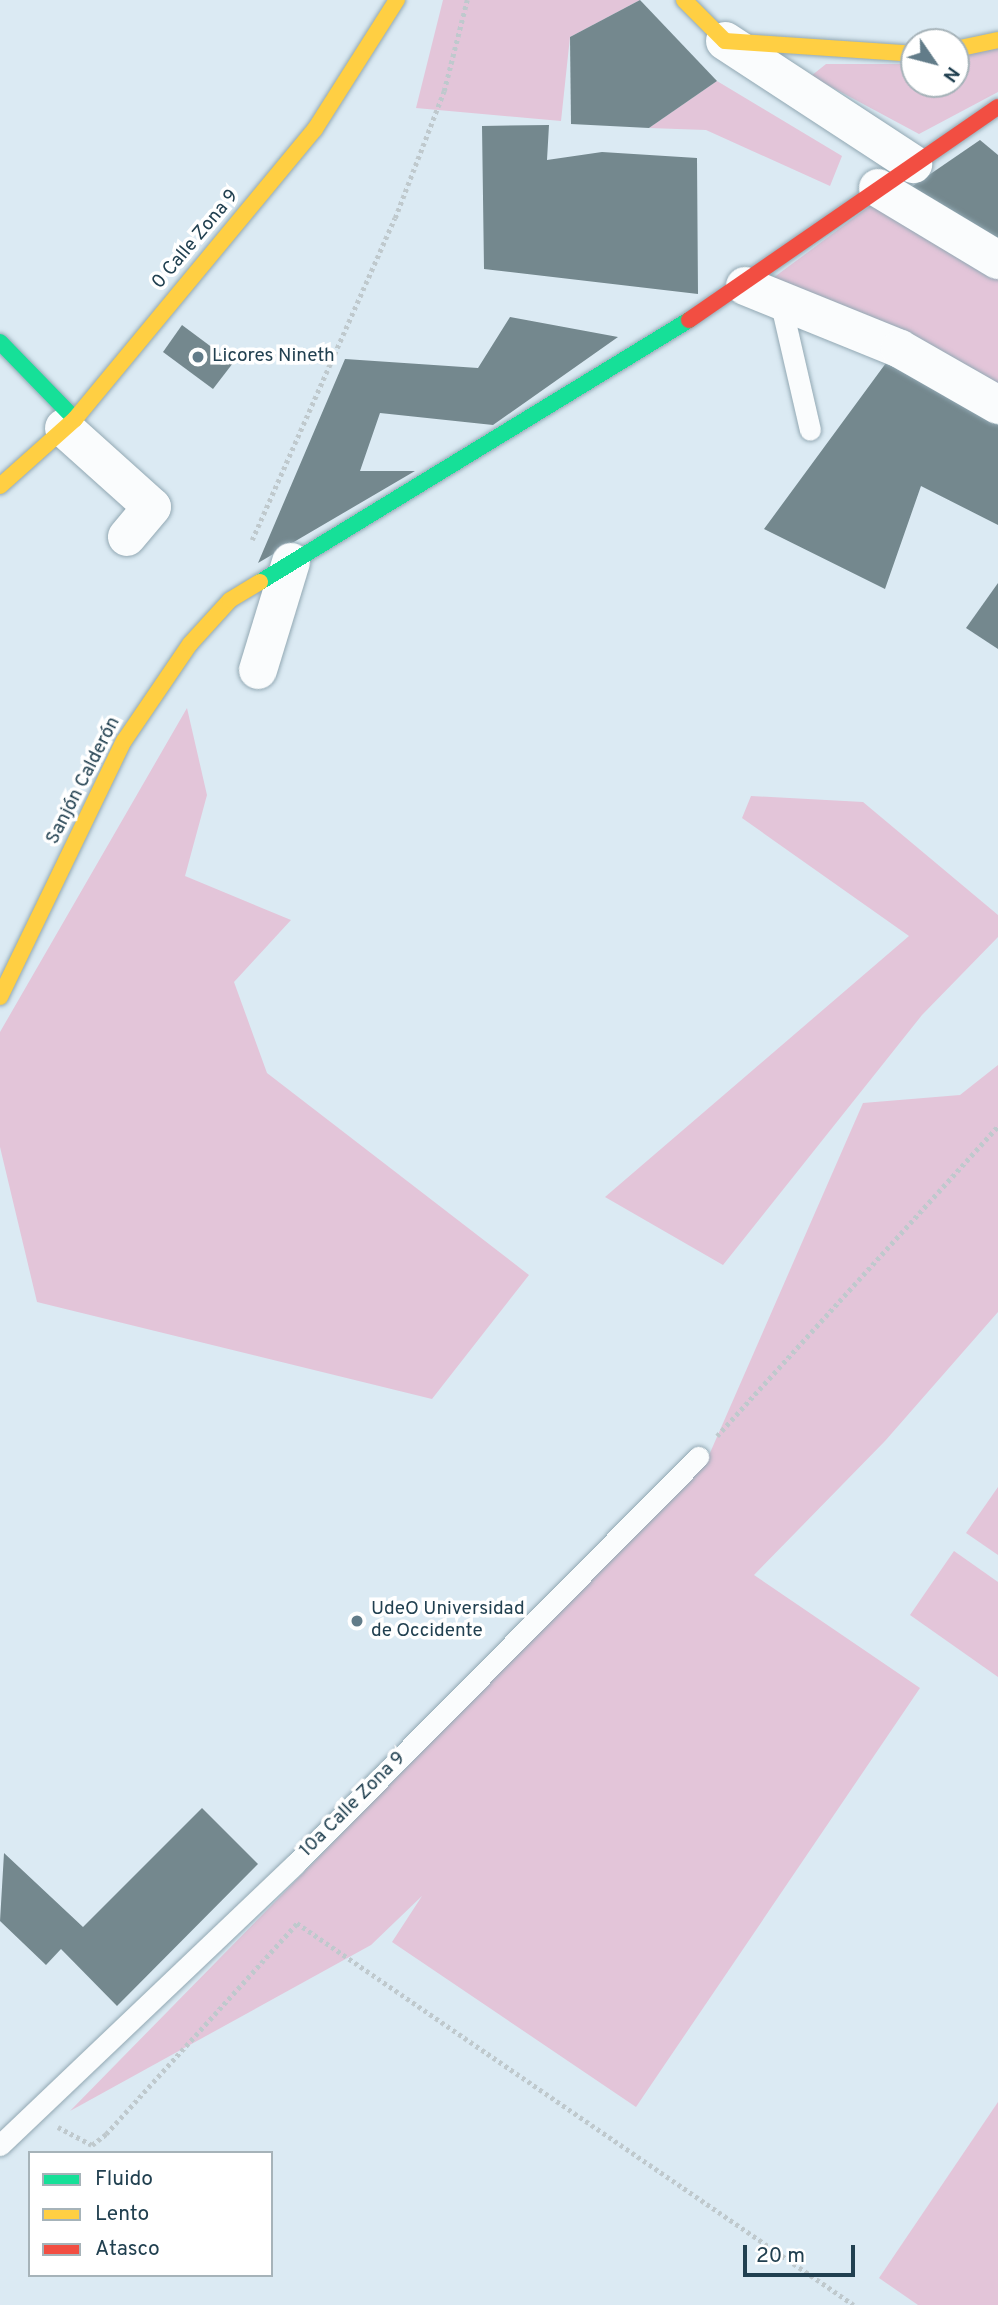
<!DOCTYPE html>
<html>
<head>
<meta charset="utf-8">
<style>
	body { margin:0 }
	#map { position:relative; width:998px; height:2305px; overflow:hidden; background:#dbeaf3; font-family:Overpass,sans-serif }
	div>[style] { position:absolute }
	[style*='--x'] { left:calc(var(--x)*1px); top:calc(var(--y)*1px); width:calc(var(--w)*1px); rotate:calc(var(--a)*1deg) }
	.green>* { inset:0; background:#e3c5d9 }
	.building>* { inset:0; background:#74888e }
	.path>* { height:4.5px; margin-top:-2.25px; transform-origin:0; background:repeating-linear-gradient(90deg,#bfc9cd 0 3.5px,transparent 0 7px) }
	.roads { filter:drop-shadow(0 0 2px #92a8b3) drop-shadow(0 0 2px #92a8b3) }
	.lane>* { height:21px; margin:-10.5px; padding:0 10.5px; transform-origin:10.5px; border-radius:10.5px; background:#fafcfd }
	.street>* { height:38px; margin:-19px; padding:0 19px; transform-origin:19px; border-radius:19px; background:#fafcfd }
	.fast>* { height:16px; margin:-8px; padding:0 8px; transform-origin:8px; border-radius:8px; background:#16e098 }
	.slow>* { height:16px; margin:-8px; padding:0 8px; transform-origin:8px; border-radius:8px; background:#ffcf43 }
	.jam>* { height:16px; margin:-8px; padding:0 8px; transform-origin:8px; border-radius:8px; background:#f24e42 }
	.dots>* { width:19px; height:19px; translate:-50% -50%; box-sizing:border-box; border:4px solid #fff; border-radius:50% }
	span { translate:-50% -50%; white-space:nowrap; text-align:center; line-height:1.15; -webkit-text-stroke:7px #fff; paint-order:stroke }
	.street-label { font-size:19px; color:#214050 }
	.poi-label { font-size:19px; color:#214050 }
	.left { translate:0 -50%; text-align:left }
	.legend { position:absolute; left:28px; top:2151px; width:245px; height:126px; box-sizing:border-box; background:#fff; border:2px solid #a6b3b9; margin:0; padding:9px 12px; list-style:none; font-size:21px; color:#214050 }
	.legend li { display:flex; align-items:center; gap:14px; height:35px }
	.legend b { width:35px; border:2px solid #a6b3b9 }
	.north { position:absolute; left:900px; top:28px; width:70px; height:70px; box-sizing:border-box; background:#fff; border:2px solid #a6b3b9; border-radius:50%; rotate:125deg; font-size:19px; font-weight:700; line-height:28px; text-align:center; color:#214050 }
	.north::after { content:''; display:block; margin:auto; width:24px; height:32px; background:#627c89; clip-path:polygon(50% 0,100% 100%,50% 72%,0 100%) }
	.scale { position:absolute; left:743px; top:2245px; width:112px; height:32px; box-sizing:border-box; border:4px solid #214050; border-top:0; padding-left:9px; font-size:21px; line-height:24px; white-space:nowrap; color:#214050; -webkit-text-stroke:5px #fff; paint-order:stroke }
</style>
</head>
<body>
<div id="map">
	<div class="green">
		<div style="clip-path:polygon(443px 0,640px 0,570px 37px,561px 121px,416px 108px)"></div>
		<div style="clip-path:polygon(998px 46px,998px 92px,919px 134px,811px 76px,826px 64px,914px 64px,914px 84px,956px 84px,956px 58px)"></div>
		<div style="clip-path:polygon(717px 81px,842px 156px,830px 186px,706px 130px,649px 128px)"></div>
		<div style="clip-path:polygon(878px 200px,998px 271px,998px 392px,765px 284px)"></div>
		<div style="clip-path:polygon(187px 708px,207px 795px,185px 876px,291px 920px,234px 982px,267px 1073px,529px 1275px,432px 1399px,37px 1302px,0 1147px,0 1032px)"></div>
		<div style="clip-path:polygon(751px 796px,863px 802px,998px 915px,998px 937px,922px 1015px,723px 1265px,605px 1197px,909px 936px,742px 818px)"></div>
		<div style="clip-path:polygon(998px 1065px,998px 1312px,885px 1441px,754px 1575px,920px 1688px,636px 2107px,392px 1942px,422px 1896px,371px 1945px,70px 2111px,706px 1462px,863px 1103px,960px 1095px)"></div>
		<div style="clip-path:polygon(998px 1487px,998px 1555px,966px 1533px)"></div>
		<div style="clip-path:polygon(954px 1551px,998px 1582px,998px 1677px,910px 1615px)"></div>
		<div style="clip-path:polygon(998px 2102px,998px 2305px,918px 2305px,879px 2278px)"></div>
	</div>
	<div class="building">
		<div style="clip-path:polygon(640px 0,717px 81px,649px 128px,571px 124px,570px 37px)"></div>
		<div style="clip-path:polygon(549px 125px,547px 160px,602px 152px,697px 158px,698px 294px,484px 269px,482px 126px)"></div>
		<div style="clip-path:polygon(980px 140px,998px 155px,998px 243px,907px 190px)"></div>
		<div style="clip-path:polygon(510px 317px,618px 337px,493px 425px,380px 413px,360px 471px,415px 471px,258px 563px,345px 359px,478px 368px)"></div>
		<div style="clip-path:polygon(182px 325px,233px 363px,213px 389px,163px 352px)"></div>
		<div style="clip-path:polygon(886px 363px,998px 425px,998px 525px,921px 486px,885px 589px,764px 529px)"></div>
		<div style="clip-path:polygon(998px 583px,998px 649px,966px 628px)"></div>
		<div style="clip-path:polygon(202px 1808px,258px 1864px,117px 2006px,61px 1949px,46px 1965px,0 1921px,4px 1853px,83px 1927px)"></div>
	</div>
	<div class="path">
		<div style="--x:252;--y:540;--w:352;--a:-66.1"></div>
		<div style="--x:395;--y:218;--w:136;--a:-68.9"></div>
		<div style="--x:444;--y:91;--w:94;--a:-75.8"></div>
		<div style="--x:717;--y:1436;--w:418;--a:-47.8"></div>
		<div style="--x:58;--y:2127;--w:38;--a:28"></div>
		<div style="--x:92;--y:2145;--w:18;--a:-38"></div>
		<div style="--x:106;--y:2134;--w:285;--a:-47.8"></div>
		<div style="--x:297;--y:1923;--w:675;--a:34.44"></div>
	</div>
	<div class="roads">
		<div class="lane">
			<div style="--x:780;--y:300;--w:133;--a:77"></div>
			<div style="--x:0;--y:2145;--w:407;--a:-43.6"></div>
			<div style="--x:295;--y:1864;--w:573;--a:-45.28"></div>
		</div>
		<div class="street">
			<div style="--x:725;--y:41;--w:225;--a:33.2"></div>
			<div style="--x:878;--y:188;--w:140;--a:31"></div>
			<div style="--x:745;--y:286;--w:167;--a:22.1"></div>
			<div style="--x:900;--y:349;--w:113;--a:29.7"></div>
			<div style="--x:64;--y:428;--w:118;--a:41.9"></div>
			<div style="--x:152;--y:507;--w:39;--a:130"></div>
			<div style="--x:258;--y:670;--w:113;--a:-73"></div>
		</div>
		<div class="fast">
			<div style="--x:0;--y:342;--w:107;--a:45.8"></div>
			<div style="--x:260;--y:582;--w:503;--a:-31.41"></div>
		</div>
		<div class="slow">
			<div style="--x:684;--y:0;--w:58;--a:45"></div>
			<div style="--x:725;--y:41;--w:189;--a:3.9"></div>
			<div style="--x:956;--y:49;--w:43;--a:-12.1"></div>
			<div style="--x:0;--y:486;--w:101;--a:-41.8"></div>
			<div style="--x:75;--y:419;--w:376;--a:-50.4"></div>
			<div style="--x:315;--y:129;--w:153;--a:-57.6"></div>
			<div style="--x:0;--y:997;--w:284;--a:-64.2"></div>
			<div style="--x:124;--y:741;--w:117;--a:-55.8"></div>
			<div style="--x:190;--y:644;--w:59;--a:-47.7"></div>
			<div style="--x:230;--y:600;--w:35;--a:-31"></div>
		</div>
		<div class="jam">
			<div style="--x:689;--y:320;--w:375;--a:-34.6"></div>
		</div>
	</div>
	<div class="dots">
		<div style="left:198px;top:357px;background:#627c89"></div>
		<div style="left:357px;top:1621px;background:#627c89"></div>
	</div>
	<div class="street-label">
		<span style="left:196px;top:240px;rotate:-50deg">0 Calle Zona 9</span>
		<span style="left:84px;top:781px;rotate:-63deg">Sanjón Calderón</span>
		<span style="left:353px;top:1805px;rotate:-45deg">10a Calle Zona 9</span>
	</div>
	<div class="poi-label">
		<span class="left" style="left:212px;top:357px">Licores Nineth</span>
		<span class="left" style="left:371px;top:1621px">UdeO Universidad<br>de Occidente</span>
	</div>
	<ul class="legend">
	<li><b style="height:9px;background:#16e098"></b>Fluido</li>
	<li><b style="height:9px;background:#ffcf43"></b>Lento</li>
	<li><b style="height:9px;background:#f24e42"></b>Atasco</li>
	</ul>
	<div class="north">N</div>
	<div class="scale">20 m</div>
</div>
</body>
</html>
